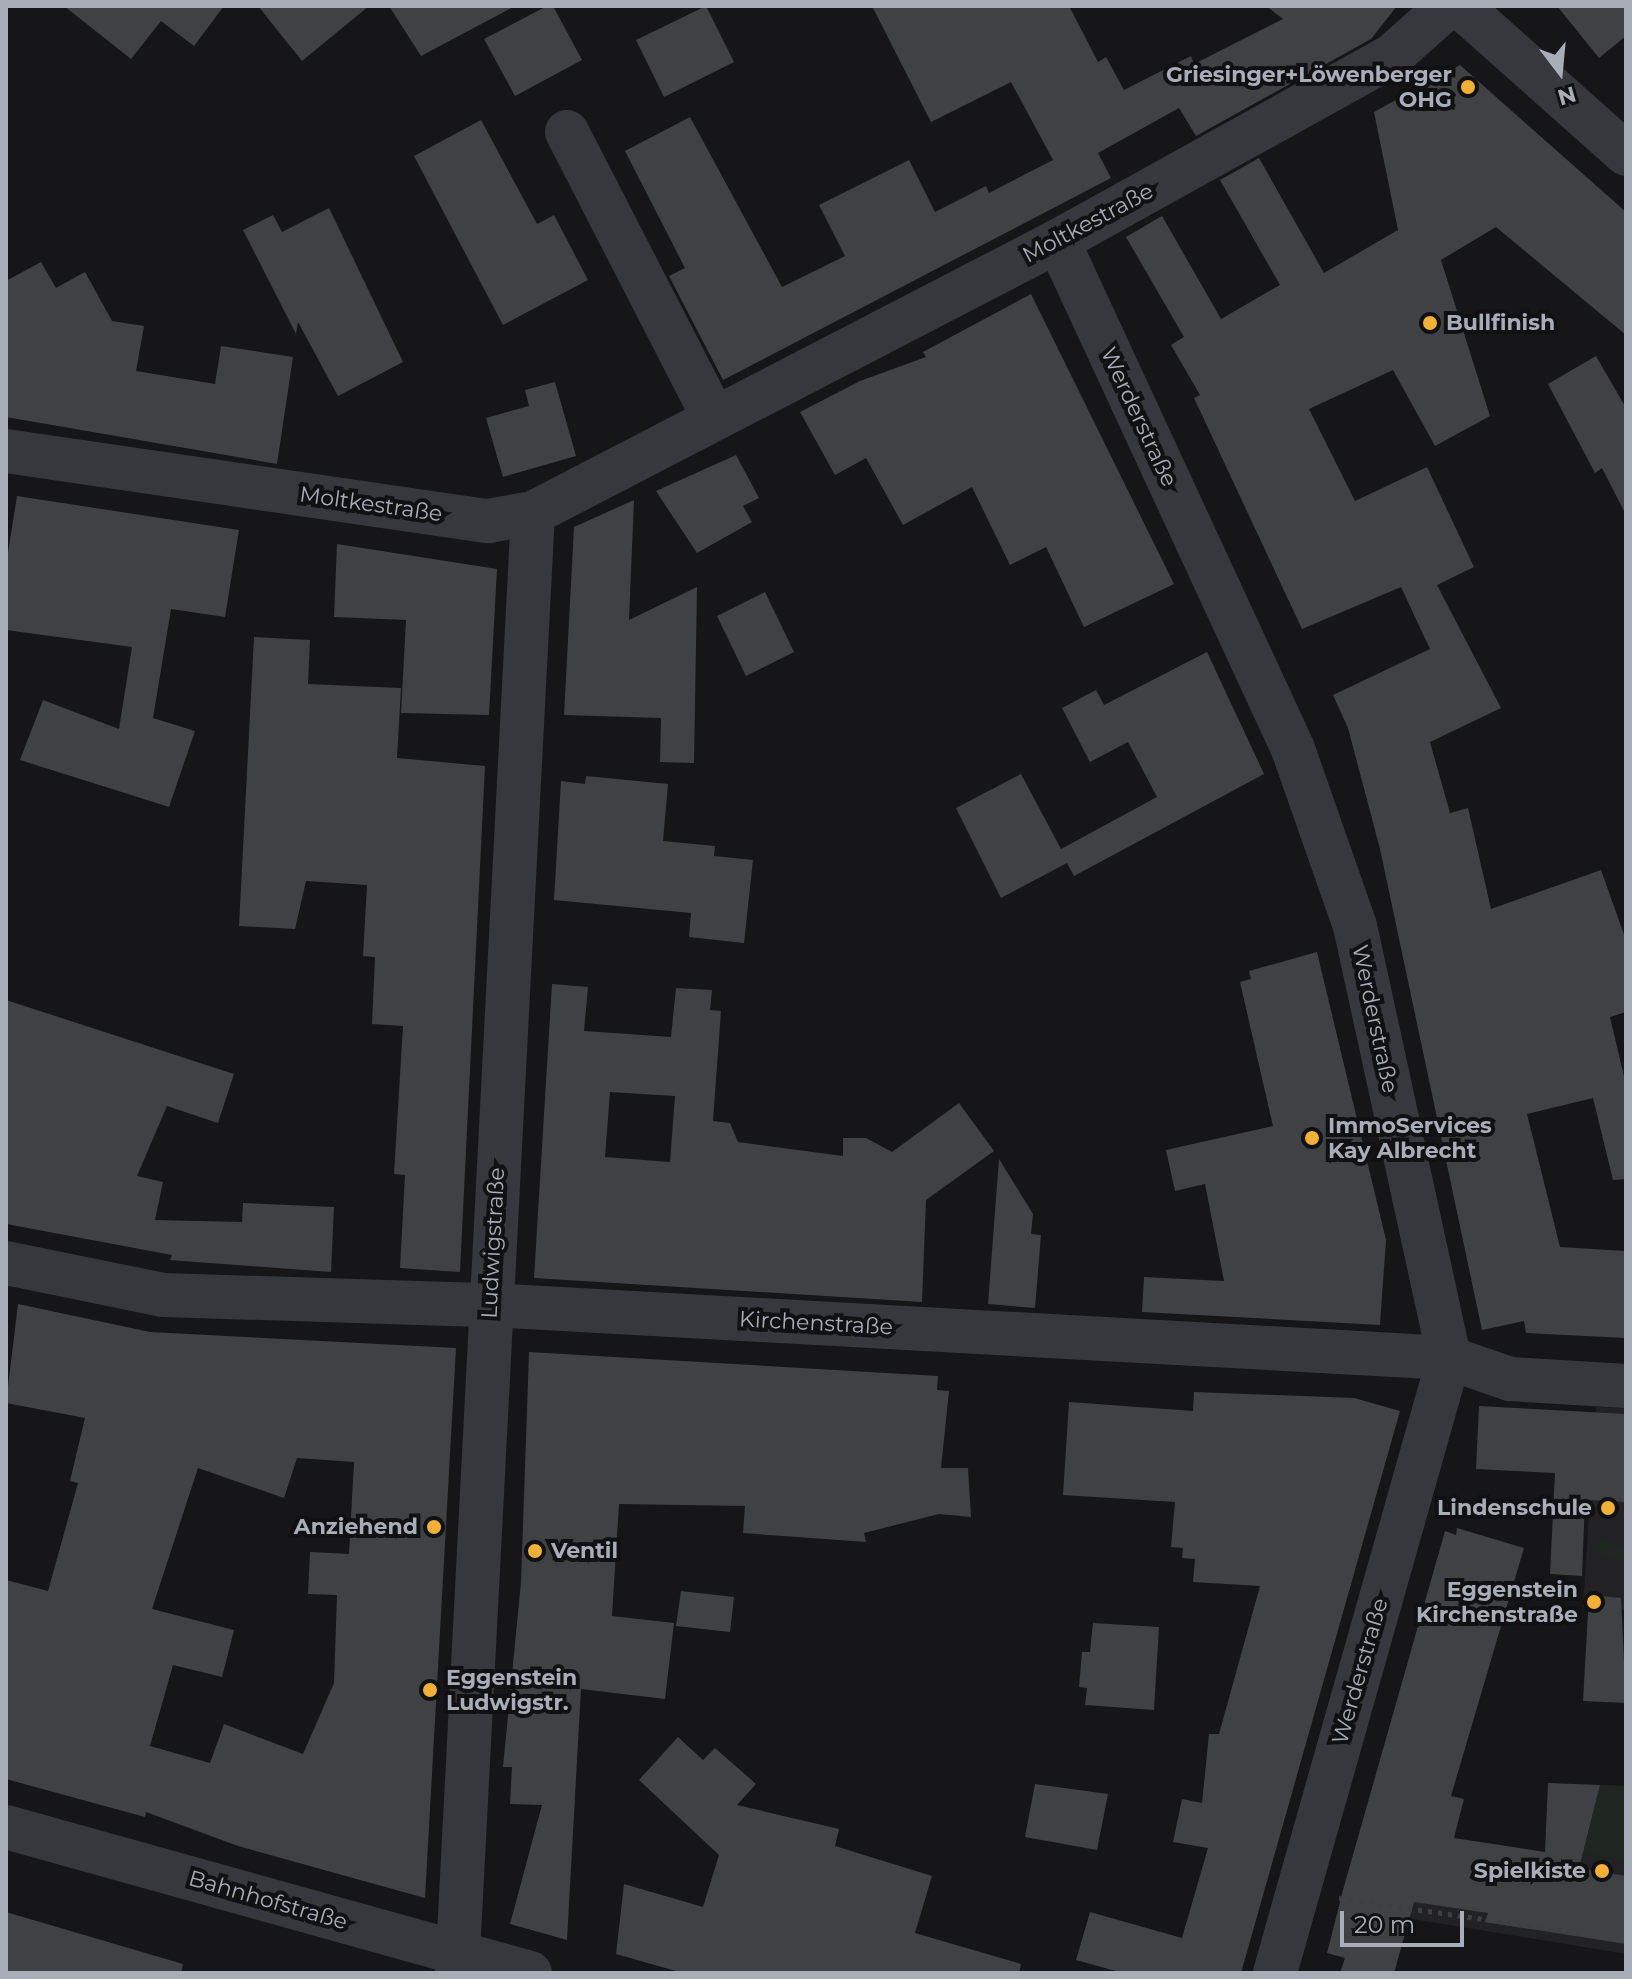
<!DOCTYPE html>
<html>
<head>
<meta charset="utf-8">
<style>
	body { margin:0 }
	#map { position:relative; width:1632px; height:1979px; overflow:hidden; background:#161618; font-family:Montserrat,sans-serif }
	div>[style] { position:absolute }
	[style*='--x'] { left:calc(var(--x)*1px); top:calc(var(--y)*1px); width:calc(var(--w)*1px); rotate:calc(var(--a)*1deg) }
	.built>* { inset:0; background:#222225 }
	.green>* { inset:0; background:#1e261f }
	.building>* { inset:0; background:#404145 }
	.path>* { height:5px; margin-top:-2.5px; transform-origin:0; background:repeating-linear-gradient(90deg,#3d3f44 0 4px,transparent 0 10px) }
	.minor>* { height:44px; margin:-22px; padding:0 22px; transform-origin:22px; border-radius:22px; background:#37383d }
	.dots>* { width:22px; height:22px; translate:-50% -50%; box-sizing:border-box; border:4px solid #111113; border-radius:50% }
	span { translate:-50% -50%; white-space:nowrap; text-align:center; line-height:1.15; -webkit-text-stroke:8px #111113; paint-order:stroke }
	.poi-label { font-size:22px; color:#a8adb8; font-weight:700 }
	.right { translate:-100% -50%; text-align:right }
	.left { translate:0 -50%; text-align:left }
	.street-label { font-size:22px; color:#a8adb8 }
	.frame { position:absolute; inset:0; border:8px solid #a8adb8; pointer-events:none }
	.north { position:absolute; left:1520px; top:32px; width:80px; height:80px; -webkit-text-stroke:6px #111113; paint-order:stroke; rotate:164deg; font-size:22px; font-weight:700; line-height:32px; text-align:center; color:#a8adb8 }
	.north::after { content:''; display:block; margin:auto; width:28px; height:36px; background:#a8adb8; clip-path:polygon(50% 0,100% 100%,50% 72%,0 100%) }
	.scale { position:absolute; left:1340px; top:1911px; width:124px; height:36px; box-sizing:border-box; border:4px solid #a8adb8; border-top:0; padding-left:10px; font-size:24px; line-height:28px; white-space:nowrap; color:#a8adb8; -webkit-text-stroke:6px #111113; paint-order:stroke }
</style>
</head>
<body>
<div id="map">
	<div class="built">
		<div style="clip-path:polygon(1596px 1407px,1626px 1408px,1626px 1610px,1583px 1607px)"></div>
		<div style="clip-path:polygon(1600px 1785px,1626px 1786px,1626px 1954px,1339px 1907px,1343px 1889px,1564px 1922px)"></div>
	</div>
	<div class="green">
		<div style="clip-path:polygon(1600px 1540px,1626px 1547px,1626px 1562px,1596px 1555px)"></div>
		<div style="clip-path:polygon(1600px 1785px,1626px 1786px,1626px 1860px,1582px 1853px)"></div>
	</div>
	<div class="building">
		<div style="clip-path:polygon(64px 6px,224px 6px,194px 46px,161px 21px,131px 59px)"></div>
		<div style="clip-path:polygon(258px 6px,369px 6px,302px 61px)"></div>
		<div style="clip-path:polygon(389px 6px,515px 6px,421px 56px)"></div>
		<div style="clip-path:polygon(547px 6px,553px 6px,582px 60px,515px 96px,484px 39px)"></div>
		<div style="clip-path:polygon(706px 6px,734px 62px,664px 97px,636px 40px)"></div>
		<div style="clip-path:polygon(872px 6px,1069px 6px,1098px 62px,1106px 57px,1124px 90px,1191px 56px,1194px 64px,1283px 19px,1266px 6px,1397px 6px,1371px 39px,1196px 136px,1179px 108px,1098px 153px,1111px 178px,723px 380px,669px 276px,685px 268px,625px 151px,690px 117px,782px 287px,845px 256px,819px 205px,909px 160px,935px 212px,986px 186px,989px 193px,1053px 160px,1011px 82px,931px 122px)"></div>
		<div style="clip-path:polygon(1557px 6px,1626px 6px,1626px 36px,1599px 58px)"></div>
		<div style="clip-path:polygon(1460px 65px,1626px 212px,1626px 335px,1496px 227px,1441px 260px,1490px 416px,1435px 446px,1393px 370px,1309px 409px,1355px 501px,1427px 467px,1474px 567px,1437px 585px,1501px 708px,1430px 742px,1450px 813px,1468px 808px,1491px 909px,1601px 870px,1626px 940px,1626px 1012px,1610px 1017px,1626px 1085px,1626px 1179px,1613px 1180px,1593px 1098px,1527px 1114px,1560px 1247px,1626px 1251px,1626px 1338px,1526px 1333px,1524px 1321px,1482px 1330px,1380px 849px,1348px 728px,1333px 695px,1430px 649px,1401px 587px,1302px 629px,1194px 398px,1200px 395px,1171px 345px,1184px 337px,1126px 237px,1162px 216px,1221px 319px,1280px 285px,1220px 180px,1259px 158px,1324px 273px,1398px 230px,1374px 112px)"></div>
		<div style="clip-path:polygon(481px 120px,537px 224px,554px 215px,588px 280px,503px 325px,414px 156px)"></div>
		<div style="clip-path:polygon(329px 208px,403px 362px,338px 396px,298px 322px,296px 334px,243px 230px,273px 215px,282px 232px)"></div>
		<div style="clip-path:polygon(41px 262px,56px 288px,85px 272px,112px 321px,144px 326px,136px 371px,215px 384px,221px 346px,293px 357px,277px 464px,6px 417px,6px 281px)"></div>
		<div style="clip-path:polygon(1031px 294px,1174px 584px,1084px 627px,1046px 547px,1010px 565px,972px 487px,903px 525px,866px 458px,835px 475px,800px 412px,860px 381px,926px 357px,923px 352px)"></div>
		<div style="clip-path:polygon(1596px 356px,1626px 408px,1626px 515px,1602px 468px,1595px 473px,1548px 384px)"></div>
		<div style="clip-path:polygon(555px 382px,576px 456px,503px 477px,486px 418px,529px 406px,525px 390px)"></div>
		<div style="clip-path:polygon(736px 455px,759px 498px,743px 506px,752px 522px,697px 553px,656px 491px)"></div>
		<div style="clip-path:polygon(17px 496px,239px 530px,225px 617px,171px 609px,153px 718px,195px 731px,169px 807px,20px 760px,43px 700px,119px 729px,132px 647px,6px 630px,6px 565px)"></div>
		<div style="clip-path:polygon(634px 500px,629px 620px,697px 587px,694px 763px,660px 762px,661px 718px,564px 715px,574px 527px)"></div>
		<div style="clip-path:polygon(337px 544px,497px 569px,489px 715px,401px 713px,406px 620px,334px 617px)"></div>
		<div style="clip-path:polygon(765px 592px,794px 652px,746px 676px,717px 616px)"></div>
		<div style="clip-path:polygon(254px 637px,310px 640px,308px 684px,401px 688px,397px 758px,485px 766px,460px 1272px,400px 1268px,405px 1175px,394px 1174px,403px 1026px,372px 1024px,375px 957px,363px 956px,367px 885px,306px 881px,295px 929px,239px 926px)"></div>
		<div style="clip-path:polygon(1207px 652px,1264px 774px,1074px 876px,1067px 863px,1001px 898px,956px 808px,1021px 774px,1061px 849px,1157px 797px,1128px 742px,1090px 762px,1062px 708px,1096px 690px,1104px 705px)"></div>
		<div style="clip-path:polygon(586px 776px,668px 784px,663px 841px,715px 846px,714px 856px,753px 860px,744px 943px,689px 937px,691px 913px,554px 900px,561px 781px,585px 784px)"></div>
		<div style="clip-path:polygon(1317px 952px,1386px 1240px,1380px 1325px,1142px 1312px,1144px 1277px,1224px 1281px,1205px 1184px,1175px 1191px,1166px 1150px,1273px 1126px,1240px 982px,1251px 979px,1249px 971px)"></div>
		<div style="clip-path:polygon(evenodd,552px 984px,588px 987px,584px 1031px,671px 1037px,676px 988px,712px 990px,710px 1010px,721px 1011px,713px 1121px,730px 1123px,738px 1142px,843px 1156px,843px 1138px,866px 1138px,892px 1152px,959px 1103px,994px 1151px,926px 1200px,922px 1302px,534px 1278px,552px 984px,610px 1092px,675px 1096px,670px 1162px,605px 1157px,610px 1092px)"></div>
		<div style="clip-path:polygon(6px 1000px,234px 1074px,218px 1123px,167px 1106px,137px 1176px,163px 1182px,155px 1220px,242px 1222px,243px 1203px,334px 1207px,331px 1272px,170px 1260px,172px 1255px,6px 1224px)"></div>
		<div style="clip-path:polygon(999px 1159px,1033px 1214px,1031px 1234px,1041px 1235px,1035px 1308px,988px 1304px)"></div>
		<div style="clip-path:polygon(evenodd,18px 1304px,150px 1332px,456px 1348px,425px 1898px,238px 1846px,146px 1812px,145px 1817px,6px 1779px,6px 1580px,48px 1591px,78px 1483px,70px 1481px,85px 1418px,6px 1403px,18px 1304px,297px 1458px,354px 1462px,349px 1554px,310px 1552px,308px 1594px,337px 1595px,334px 1683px,303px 1754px,224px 1724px,210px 1763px,150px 1746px,173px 1665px,222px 1677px,234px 1630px,152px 1609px,198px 1468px,284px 1498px,297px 1458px)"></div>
		<div style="clip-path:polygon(529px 1352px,938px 1376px,937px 1390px,949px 1391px,941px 1468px,968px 1468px,971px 1517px,939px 1514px,864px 1533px,866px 1542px,743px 1533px,745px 1506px,619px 1504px,612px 1616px,674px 1623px,665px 1699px,581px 1689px,567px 1940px,510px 1924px,542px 1805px,510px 1804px,512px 1767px,503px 1767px,521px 1582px)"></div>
		<div style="clip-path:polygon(1194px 1392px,1354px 1398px,1400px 1411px,1241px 1973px,1123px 1973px,1076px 1960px,1090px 1912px,1182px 1938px,1208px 1848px,1173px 1842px,1182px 1799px,1202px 1803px,1209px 1734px,1219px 1734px,1260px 1586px,1193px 1582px,1195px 1559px,1182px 1558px,1183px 1548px,1171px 1547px,1175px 1502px,1063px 1495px,1069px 1402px,1193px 1411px)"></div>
		<div style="clip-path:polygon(1479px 1406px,1626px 1414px,1626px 1502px,1585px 1500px,1582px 1576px,1550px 1574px,1555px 1473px,1476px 1469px)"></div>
		<div style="clip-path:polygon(1457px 1528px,1524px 1548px,1451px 1796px,1464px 1799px,1454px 1838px,1545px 1852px,1548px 1783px,1600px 1785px,1579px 1868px,1626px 1876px,1626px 1944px,1485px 1922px,1488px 1913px,1414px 1902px,1394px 1973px,1340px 1973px,1345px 1958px,1327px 1953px,1343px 1890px,1445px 1531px,1456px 1535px)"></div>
		<div style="clip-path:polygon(681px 1591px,734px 1597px,730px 1632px,676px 1626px)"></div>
		<div style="clip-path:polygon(1589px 1595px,1621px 1598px,1626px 1703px,1583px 1701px)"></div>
		<div style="clip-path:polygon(1093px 1623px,1159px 1627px,1154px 1710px,1085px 1705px,1087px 1688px,1079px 1687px,1082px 1652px,1090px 1652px)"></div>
		<div style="clip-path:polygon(678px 1737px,703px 1760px,715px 1748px,756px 1784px,737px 1805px,839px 1829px,835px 1846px,932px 1876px,915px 1933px,1021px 1964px,1019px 1973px,683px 1973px,616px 1954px,624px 1884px,703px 1907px,719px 1855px,639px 1780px)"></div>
		<div style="clip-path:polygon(1035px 1784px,1108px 1794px,1097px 1850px,1025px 1837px)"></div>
		<div style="clip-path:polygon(6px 1912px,183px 1964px,181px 1973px,6px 1973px)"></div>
	</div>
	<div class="path">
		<div style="--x:1339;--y:1898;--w:243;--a:8.3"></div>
	</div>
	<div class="minor">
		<div style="--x:1460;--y:6;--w:222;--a:41.7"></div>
		<div style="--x:567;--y:132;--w:322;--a:62.8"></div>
		<div style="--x:1058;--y:241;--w:560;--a:65.17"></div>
		<div style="--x:1293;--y:749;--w:188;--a:70.7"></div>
		<div style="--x:1355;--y:926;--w:442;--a:77.7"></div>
		<div style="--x:1449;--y:1358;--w:639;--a:105.8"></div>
		<div style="--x:6;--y:451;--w:487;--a:8.3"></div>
		<div style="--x:488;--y:521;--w:46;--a:-10.1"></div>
		<div style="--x:533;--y:513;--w:591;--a:-27.39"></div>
		<div style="--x:1058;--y:241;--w:382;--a:-29"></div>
		<div style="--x:1392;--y:56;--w:75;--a:-41.8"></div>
		<div style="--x:6;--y:1263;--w:160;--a:11.5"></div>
		<div style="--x:163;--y:1295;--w:326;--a:1.8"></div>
		<div style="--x:489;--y:1305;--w:961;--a:3.16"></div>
		<div style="--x:1449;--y:1358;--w:65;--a:19"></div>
		<div style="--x:1510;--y:1379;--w:116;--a:3.5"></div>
		<div style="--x:6;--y:1827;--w:544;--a:15.57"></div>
		<div style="--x:457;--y:1973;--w:1462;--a:-87.02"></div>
	</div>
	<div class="dots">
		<div style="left:1468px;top:87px;background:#f2b134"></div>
		<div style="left:1430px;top:323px;background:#f2b134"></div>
		<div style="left:1312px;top:1138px;background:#f2b134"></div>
		<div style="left:1608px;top:1508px;background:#f2b134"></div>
		<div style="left:434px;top:1527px;background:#f2b134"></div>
		<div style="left:535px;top:1551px;background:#f2b134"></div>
		<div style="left:1594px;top:1602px;background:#f2b134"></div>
		<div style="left:430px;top:1690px;background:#f2b134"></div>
		<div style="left:1602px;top:1871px;background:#f2b134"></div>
	</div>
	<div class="poi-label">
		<span class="right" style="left:1452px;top:87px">Griesinger+Löwenberger<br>OHG</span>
		<span class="left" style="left:1446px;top:323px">Bullfinish</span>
		<span class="left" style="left:1328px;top:1138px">ImmoServices<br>Kay Albrecht</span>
		<span class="right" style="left:1592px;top:1508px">Lindenschule</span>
		<span class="right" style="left:418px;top:1527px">Anziehend</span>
		<span class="left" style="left:551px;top:1551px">Ventil</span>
		<span class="right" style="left:1578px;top:1602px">Eggenstein<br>Kirchenstraße</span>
		<span class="left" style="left:446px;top:1690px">Eggenstein<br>Ludwigstr.</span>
		<span class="right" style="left:1586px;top:1871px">Spielkiste</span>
	</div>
	<div class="street-label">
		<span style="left:1088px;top:223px;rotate:-28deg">Moltkestraße</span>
		<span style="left:1139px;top:417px;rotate:65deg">Werderstraße</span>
		<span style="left:371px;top:504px;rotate:8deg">Moltkestraße</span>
		<span style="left:1375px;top:1019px;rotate:78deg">Werderstraße</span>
		<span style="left:493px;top:1243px;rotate:-87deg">Ludwigstraße</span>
		<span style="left:816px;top:1323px;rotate:3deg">Kirchenstraße</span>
		<span style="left:1360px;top:1671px;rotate:-74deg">Werderstraße</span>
		<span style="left:268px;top:1900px;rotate:16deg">Bahnhofstraße</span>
	</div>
	<div class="frame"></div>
	<div class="north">N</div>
	<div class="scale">20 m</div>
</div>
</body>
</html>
